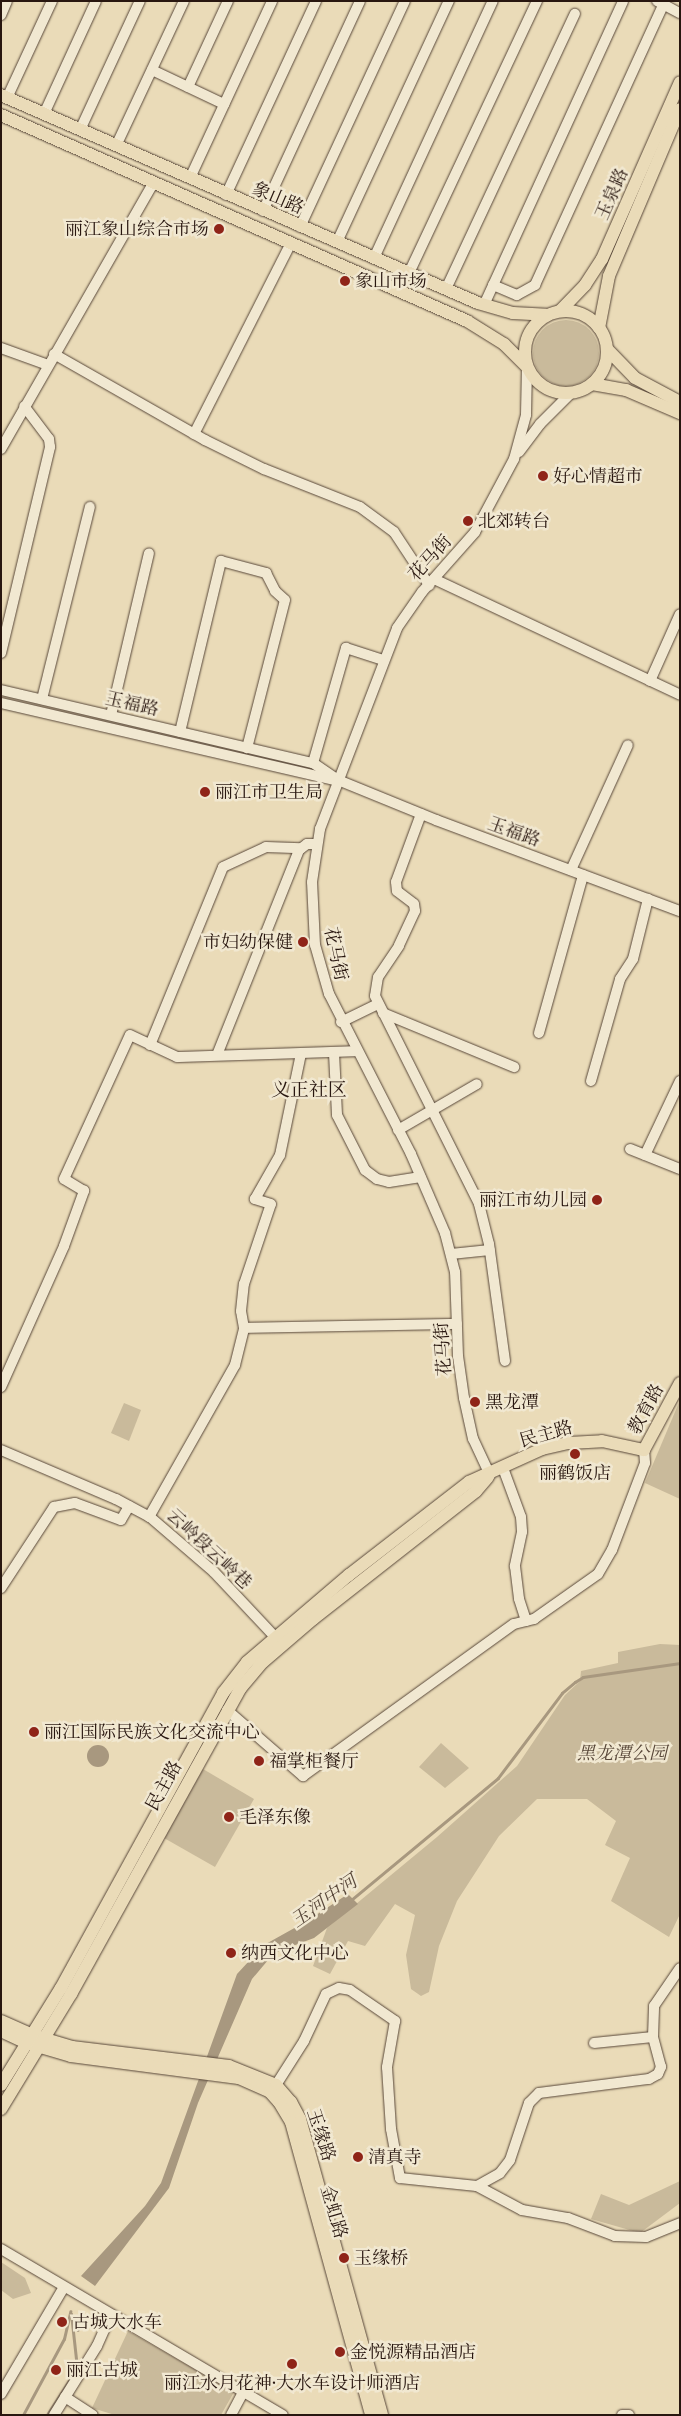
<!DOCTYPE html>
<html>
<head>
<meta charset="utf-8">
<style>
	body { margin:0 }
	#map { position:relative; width:681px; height:2416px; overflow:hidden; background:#eadbb8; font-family:"IM FELL Great Primer","Noto Serif SC",serif }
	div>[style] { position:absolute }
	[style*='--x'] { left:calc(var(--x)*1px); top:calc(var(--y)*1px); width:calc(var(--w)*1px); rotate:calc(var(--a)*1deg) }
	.green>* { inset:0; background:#c9ba9b }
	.round { border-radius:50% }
	.water>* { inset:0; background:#a8987f }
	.stream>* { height:2.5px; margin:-1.25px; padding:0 1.25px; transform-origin:1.25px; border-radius:1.25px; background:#a8987f }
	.roads { filter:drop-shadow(0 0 1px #584739) drop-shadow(0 0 1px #584739) }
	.minor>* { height:10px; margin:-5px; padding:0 5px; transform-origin:5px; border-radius:5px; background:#f1e8d1 }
	.major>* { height:12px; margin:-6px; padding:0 6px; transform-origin:6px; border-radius:6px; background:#eadbb8 }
	.major>.ring { margin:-6px; padding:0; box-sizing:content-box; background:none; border:12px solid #eadbb8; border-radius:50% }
	.dots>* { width:14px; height:14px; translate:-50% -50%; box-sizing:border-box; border:2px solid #f1e8d1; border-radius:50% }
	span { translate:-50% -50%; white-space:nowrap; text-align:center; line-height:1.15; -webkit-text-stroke:5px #f1e8d1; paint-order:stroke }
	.street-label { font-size:18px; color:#28160f }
	.poi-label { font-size:18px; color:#28160f }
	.right { translate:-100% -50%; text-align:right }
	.left { translate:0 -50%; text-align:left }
	.park-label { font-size:18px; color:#584739; font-style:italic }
	.neighbourhood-label { font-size:19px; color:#28160f }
	.water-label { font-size:19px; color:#5b4a3c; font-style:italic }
	.frame { position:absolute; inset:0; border:2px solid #28160f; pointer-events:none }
</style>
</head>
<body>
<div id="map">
	<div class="green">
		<div class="round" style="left:533px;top:320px;width:66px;height:66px"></div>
		<div style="clip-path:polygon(680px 1400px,680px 1499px,645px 1483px)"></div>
		<div style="clip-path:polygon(124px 1403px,141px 1410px,129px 1441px,111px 1433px)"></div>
		<div style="clip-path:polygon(660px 1644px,680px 1645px,680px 1914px,669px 1937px,611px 1901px,630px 1858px,605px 1845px,616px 1821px,587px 1799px,537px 1799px,499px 1836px,457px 1901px,439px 1946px,429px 1992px,421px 1996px,411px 1989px,406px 1955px,415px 1915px,395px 1904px,365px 1946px,348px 1941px,330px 1974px,313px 1966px,327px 1928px,437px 1837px,517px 1766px,565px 1695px,580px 1681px,581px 1671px,618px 1663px,618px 1652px)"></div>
		<div style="clip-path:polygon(441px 1743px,469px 1768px,445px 1788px,419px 1767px)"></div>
		<div style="clip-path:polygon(203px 1769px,254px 1799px,215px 1867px,164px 1838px)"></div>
		<div style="clip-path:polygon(680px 2181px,680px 2203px,640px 2233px,591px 2219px,601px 2194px,629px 2205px)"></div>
		<div style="clip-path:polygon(1px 2262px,25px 2278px,31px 2293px,13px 2299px,1px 2290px)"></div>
		<div style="clip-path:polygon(128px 2331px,234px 2392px,221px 2415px,115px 2415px,92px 2408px)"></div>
	</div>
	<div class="water">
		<div class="round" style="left:87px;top:1745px;width:22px;height:22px"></div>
		<div style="clip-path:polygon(348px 1894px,358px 1904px,314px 1938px,274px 1953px,252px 1979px,198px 2103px,169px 2188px,95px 2286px,81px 2276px,145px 2206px,161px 2183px,237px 1974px,264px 1945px,307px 1921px)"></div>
	</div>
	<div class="stream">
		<div style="--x:350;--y:1901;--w:192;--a:-39.7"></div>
		<div style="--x:498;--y:1778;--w:106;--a:-53"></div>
		<div style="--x:562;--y:1693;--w:17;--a:-40"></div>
		<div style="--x:575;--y:1682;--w:9;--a:-32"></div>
		<div style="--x:583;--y:1677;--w:98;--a:-8.2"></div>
		<div style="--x:72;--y:2316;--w:15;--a:67"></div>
		<div style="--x:23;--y:2415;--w:86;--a:-61.7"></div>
		<div style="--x:64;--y:2339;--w:28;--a:-77"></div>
		<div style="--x:47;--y:2415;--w:56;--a:-57.4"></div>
		<div style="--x:77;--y:2368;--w:54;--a:-96.3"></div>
	</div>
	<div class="roads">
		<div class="minor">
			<div style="--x:657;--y:1;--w:26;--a:28"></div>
			<div style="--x:1;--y:15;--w:15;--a:-67"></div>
			<div style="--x:152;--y:70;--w:80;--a:25.3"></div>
			<div style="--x:188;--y:87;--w:95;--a:-65.1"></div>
			<div style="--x:7;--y:98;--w:107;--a:-65.1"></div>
			<div style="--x:44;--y:114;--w:124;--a:-65.3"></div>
			<div style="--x:80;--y:130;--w:142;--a:-65.1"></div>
			<div style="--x:116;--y:146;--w:160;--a:-64.9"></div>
			<div style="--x:190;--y:178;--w:195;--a:-65.1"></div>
			<div style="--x:226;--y:195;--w:214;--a:-65.1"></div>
			<div style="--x:263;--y:211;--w:231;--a:-65.2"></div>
			<div style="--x:300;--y:227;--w:249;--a:-65.1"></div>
			<div style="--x:337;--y:242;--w:266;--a:-65.1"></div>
			<div style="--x:374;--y:258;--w:283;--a:-65.2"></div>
			<div style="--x:409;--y:273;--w:301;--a:-64.8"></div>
			<div style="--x:493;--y:285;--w:26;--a:23"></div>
			<div style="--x:517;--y:295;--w:21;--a:-29"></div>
			<div style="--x:535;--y:285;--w:308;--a:-65.4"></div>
			<div style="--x:446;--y:289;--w:304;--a:-64.9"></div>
			<div style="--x:484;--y:305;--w:334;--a:-65.4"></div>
			<div style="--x:1;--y:348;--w:50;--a:19.9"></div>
			<div style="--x:54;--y:354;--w:174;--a:29.7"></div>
			<div style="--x:205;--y:440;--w:66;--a:26.2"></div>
			<div style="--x:264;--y:469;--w:103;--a:21.6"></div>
			<div style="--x:360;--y:507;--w:42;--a:36.3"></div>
			<div style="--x:394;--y:532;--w:64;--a:56.6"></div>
			<div style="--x:194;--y:434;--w:214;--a:-63.1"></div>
			<div style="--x:1;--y:449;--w:308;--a:-60.2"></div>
			<div style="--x:519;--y:452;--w:35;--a:-53"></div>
			<div style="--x:540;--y:424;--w:44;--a:-45"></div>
			<div style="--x:434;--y:579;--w:272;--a:25.2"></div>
			<div style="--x:1;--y:653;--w:212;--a:-76.6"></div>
			<div style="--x:50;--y:447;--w:8;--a:-97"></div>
			<div style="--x:49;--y:439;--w:41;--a:-127.1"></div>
			<div style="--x:650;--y:681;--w:73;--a:-65.9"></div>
			<div style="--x:1;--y:690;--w:320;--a:13.2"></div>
			<div style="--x:313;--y:763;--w:30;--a:34"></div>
			<div style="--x:338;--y:780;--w:106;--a:22.2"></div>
			<div style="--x:436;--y:820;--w:260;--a:20.5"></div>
			<div style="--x:42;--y:699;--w:198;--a:-76"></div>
			<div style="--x:1;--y:703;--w:342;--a:13"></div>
			<div style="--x:111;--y:715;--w:166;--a:-76.8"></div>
			<div style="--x:180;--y:732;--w:176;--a:-76.5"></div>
			<div style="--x:221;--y:561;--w:47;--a:14.9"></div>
			<div style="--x:266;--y:573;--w:20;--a:63"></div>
			<div style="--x:275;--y:591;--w:13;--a:42"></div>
			<div style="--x:285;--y:600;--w:153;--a:104.4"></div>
			<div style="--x:313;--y:763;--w:120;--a:-74"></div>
			<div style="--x:346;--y:648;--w:39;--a:18"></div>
			<div style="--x:421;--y:814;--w:72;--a:110.2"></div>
			<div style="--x:396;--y:882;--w:9;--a:84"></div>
			<div style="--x:397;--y:891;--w:21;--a:37"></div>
			<div style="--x:414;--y:904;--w:7;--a:82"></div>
			<div style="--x:415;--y:911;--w:38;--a:115"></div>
			<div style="--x:399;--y:946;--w:37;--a:124"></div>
			<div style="--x:378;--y:977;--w:19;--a:99"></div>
			<div style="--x:375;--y:996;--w:233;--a:63.4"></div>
			<div style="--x:479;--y:1204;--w:41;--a:76"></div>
			<div style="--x:489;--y:1244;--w:118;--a:82.2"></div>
			<div style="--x:571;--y:870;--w:137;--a:-65.5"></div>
			<div style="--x:383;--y:1013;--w:142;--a:22.4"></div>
			<div style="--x:341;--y:1022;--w:41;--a:-25.9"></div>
			<div style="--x:539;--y:1033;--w:164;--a:-74.4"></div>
			<div style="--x:150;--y:1045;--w:192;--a:-67.7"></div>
			<div style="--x:223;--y:867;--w:47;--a:-24.9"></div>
			<div style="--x:266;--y:847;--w:35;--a:2"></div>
			<div style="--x:334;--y:1053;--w:62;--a:87.2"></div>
			<div style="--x:337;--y:1115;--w:62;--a:63"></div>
			<div style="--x:365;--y:1170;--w:15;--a:37"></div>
			<div style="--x:377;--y:1179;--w:12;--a:14"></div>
			<div style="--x:389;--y:1182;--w:32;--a:-9"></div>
			<div style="--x:217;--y:1055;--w:221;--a:-68.2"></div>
			<div style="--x:299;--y:850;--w:10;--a:-37"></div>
			<div style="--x:307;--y:844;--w:9;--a:0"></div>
			<div style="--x:591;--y:1081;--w:106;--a:-74.1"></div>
			<div style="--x:620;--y:979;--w:24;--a:-57"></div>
			<div style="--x:633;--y:959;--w:62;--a:-76"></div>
			<div style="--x:398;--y:1130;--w:91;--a:-30.2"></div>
			<div style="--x:630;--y:1149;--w:54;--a:21.8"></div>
			<div style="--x:645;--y:1155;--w:82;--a:-64.7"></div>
			<div style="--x:451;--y:1254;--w:39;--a:-6"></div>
			<div style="--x:244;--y:1328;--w:213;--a:-1.1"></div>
			<div style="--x:1;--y:1387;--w:154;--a:-65.9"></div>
			<div style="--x:64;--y:1246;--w:59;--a:-70"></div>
			<div style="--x:84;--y:1191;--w:23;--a:-149"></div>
			<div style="--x:64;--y:1179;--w:158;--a:-65.4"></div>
			<div style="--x:130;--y:1035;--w:52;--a:25.1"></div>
			<div style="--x:177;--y:1057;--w:179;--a:-1.9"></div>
			<div style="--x:1;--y:1450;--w:125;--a:23.1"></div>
			<div style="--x:116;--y:1499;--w:38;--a:28"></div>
			<div style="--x:150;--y:1517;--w:84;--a:40.7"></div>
			<div style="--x:214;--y:1572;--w:89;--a:46.8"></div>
			<div style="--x:503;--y:1468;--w:52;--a:69.8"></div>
			<div style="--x:521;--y:1517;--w:15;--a:86"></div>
			<div style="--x:522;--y:1532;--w:35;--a:102"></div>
			<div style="--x:515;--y:1566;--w:33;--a:83"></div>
			<div style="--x:519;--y:1599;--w:23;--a:72"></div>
			<div style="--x:490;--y:1475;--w:40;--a:-115"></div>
			<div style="--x:473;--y:1439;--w:42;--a:-102.4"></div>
			<div style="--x:464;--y:1398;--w:42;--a:-98.1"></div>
			<div style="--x:458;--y:1356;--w:84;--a:-92"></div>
			<div style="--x:455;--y:1272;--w:40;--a:-104.4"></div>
			<div style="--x:445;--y:1233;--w:86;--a:-113.3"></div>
			<div style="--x:411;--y:1154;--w:180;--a:-117.1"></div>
			<div style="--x:329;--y:994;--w:51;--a:-105.9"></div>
			<div style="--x:315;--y:945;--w:63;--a:-92.7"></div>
			<div style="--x:312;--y:882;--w:54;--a:-81.4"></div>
			<div style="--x:320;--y:829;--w:215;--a:-69"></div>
			<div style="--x:397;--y:628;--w:44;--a:-55.2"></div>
			<div style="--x:422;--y:592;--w:80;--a:-48.5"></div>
			<div style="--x:475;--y:532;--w:83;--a:-61.9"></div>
			<div style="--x:514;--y:459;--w:46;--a:-74.7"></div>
			<div style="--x:526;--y:415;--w:48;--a:-88.8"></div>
			<div style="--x:149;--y:1517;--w:175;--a:-60.5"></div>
			<div style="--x:235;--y:1365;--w:38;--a:-76"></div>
			<div style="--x:244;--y:1328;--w:17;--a:-100"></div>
			<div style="--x:241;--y:1311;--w:27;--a:-84"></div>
			<div style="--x:244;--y:1284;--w:84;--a:-71.4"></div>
			<div style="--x:271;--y:1204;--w:17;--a:-163"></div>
			<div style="--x:255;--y:1199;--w:51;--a:-60.4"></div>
			<div style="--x:280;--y:1155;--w:103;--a:-78.3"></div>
			<div style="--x:1;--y:1588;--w:97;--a:-56.8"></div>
			<div style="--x:54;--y:1507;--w:21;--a:-11"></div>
			<div style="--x:75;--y:1503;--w:49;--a:20.3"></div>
			<div style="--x:121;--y:1520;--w:16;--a:-60"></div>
			<div style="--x:227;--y:1710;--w:101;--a:41"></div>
			<div style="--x:303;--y:1776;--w:260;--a:-35.8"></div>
			<div style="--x:514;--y:1624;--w:21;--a:-14"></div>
			<div style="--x:534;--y:1619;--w:78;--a:-35.1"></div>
			<div style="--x:598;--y:1574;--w:28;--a:-60"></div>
			<div style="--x:612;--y:1550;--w:93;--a:-69.2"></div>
			<div style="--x:645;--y:1463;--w:13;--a:-94"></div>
			<div style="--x:594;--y:2043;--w:59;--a:-5.8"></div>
			<div style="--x:276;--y:2085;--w:52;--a:-57.5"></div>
			<div style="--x:304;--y:2041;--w:52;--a:-64.9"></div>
			<div style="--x:326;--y:1994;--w:14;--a:-25"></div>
			<div style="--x:339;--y:1988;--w:11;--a:10"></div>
			<div style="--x:350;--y:1990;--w:55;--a:34.6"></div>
			<div style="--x:395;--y:2021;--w:47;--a:99.9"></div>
			<div style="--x:387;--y:2067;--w:62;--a:86.3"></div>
			<div style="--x:391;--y:2129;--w:50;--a:79.6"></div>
			<div style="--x:400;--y:2178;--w:77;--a:5.9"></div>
			<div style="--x:477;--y:2186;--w:51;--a:28.1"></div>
			<div style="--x:522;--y:2210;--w:47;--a:9.9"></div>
			<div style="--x:568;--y:2218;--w:50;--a:21"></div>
			<div style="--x:615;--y:2236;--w:31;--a:2"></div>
			<div style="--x:646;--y:2237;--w:37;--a:-22"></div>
			<div style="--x:477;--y:2186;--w:26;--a:-29"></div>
			<div style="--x:500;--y:2173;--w:16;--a:-52"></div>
			<div style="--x:510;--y:2160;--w:60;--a:-71.6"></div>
			<div style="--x:529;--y:2103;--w:14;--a:-45"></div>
			<div style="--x:539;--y:2093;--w:111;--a:-7.3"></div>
			<div style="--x:649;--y:2079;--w:10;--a:-29"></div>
			<div style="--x:658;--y:2074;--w:8;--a:-67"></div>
			<div style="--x:661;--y:2067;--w:31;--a:-105"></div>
			<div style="--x:653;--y:2037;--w:31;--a:-88"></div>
			<div style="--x:654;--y:2006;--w:46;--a:-55.6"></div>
			<div style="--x:1;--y:2249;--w:327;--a:30.5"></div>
			<div style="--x:1;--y:2394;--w:124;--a:-59.5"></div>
			<div style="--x:65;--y:2397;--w:33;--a:33"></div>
			<div style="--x:54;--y:2415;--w:81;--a:-58.1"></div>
			<div style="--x:97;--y:2346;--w:34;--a:-66"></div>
			<div style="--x:231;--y:2415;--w:27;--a:-62"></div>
			<div style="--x:622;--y:2415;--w:7;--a:0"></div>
		</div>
		<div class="major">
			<div style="--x:1;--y:95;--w:520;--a:23.56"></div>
			<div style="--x:478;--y:303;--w:36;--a:16"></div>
			<div style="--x:513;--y:313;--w:33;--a:3"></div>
			<div style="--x:1;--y:115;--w:510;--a:23.85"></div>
			<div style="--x:467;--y:321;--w:44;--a:31.9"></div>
			<div style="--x:504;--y:344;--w:33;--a:45"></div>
			<div class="ring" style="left:525px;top:311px;width:70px;height:70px"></div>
			<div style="--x:560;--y:311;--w:36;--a:-46"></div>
			<div style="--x:585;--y:285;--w:31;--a:-57"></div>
			<div style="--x:602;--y:259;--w:193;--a:-66.2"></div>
			<div style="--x:599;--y:328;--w:53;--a:-79.1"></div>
			<div style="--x:609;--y:276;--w:181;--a:-67"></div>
			<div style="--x:607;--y:349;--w:40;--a:46"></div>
			<div style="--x:635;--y:378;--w:51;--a:28.1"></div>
			<div style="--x:592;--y:384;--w:35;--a:10"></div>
			<div style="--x:626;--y:390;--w:59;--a:23.1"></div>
			<div style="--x:1;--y:2021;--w:34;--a:24"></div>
			<div style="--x:32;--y:2035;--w:42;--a:16.7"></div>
			<div style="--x:72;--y:2047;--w:158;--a:6.9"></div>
			<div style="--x:229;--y:2066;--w:51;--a:22"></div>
			<div style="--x:276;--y:2085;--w:23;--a:49"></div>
			<div style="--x:291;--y:2102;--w:19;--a:62"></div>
			<div style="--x:300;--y:2119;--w:307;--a:74.5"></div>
			<div style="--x:1;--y:2031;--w:29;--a:25"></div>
			<div style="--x:27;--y:2043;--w:46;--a:16.5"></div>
			<div style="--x:71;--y:2056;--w:169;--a:7.5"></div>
			<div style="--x:239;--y:2078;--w:34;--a:24"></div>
			<div style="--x:270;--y:2092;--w:13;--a:48"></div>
			<div style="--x:279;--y:2102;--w:23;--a:59"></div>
			<div style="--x:291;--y:2122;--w:304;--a:74.7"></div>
			<div style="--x:1;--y:2085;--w:114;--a:-58.3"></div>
			<div style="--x:61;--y:1988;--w:337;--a:-61.2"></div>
			<div style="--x:223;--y:1693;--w:39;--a:-52"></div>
			<div style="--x:247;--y:1662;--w:134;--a:-40.5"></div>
			<div style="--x:349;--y:1575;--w:152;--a:-37.8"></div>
			<div style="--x:469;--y:1482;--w:80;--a:-24.3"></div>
			<div style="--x:542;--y:1449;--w:28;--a:-13"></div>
			<div style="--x:569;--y:1443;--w:33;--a:-3"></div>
			<div style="--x:602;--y:1441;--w:43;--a:12.1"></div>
			<div style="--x:644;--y:1450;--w:76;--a:-61.8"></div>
			<div style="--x:1;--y:2109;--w:135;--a:-58.7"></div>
			<div style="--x:71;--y:1994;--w:349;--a:-61"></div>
			<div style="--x:240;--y:1689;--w:35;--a:-50"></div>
			<div style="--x:263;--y:1662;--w:66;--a:-40.7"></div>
			<div style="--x:313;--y:1619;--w:207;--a:-38.1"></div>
			<div style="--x:476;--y:1491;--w:18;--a:-49"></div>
		</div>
	</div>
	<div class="dots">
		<div style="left:219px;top:229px;background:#8f2418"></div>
		<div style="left:345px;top:281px;background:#8f2418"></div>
		<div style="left:543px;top:476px;background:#8f2418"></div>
		<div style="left:468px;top:521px;background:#8f2418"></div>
		<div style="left:205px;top:792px;background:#8f2418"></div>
		<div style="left:303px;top:942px;background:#8f2418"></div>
		<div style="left:597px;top:1200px;background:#8f2418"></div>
		<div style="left:475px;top:1402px;background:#8f2418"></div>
		<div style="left:575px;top:1454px;background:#8f2418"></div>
		<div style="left:34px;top:1732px;background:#8f2418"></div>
		<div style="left:259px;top:1761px;background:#8f2418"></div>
		<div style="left:229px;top:1817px;background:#8f2418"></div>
		<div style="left:231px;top:1953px;background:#8f2418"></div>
		<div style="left:358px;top:2157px;background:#8f2418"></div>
		<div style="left:344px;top:2258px;background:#8f2418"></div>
		<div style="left:62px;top:2322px;background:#8f2418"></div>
		<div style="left:340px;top:2352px;background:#8f2418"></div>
		<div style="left:292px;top:2364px;background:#8f2418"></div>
		<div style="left:56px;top:2370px;background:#8f2418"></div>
	</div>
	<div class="street-label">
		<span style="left:612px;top:194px;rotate:-66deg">玉泉路</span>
		<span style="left:278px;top:198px;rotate:23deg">象山路</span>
		<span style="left:430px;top:558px;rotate:-48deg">花马街</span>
		<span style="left:132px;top:704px;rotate:13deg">玉福路</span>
		<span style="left:514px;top:832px;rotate:20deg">玉福路</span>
		<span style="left:336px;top:954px;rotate:78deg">花马街</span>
		<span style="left:443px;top:1349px;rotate:-94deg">花马街</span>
		<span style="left:646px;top:1409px;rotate:-62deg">教育路</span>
		<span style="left:546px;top:1434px;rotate:-16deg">民主路</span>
		<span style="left:209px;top:1549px;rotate:43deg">云岭段云岭巷</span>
		<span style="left:164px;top:1786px;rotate:-61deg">民主路</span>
		<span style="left:321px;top:2135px;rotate:72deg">玉缘路</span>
		<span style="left:334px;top:2212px;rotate:74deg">金虹路</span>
	</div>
	<div class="poi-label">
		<span class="right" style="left:209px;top:229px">丽江象山综合市场</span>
		<span class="left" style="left:355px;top:281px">象山市场</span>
		<span class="left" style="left:553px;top:476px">好心情超市</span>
		<span class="left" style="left:478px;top:521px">北郊转台</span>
		<span class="left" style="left:215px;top:792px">丽江市卫生局</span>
		<span class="right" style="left:293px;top:942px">市妇幼保健</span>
		<span class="right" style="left:587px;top:1200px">丽江市幼儿园</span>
		<span class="left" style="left:485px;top:1402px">黑龙潭</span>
		<span style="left:575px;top:1473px">丽鹤饭店</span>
		<span class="left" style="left:44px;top:1732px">丽江国际民族文化交流中心</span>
		<span class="left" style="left:269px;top:1761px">福掌柜餐厅</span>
		<span class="left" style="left:239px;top:1817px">毛泽东像</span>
		<span class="left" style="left:241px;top:1953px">纳西文化中心</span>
		<span class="left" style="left:368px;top:2157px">清真寺</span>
		<span class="left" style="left:354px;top:2258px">玉缘桥</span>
		<span class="left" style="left:72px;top:2322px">古城大水车</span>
		<span class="left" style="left:350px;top:2352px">金悦源精品酒店</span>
		<span class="left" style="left:66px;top:2370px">丽江古城</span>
		<span style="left:292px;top:2383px">丽江水月花神·大水车设计师酒店</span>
	</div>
	<div class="park-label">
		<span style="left:622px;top:1753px">黑龙潭公园</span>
	</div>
	<div class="neighbourhood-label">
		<span style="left:309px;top:1090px">义正社区</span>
	</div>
	<div class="water-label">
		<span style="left:324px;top:1901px;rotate:-35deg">玉河中河</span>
	</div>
	<div class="frame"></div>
</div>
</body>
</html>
